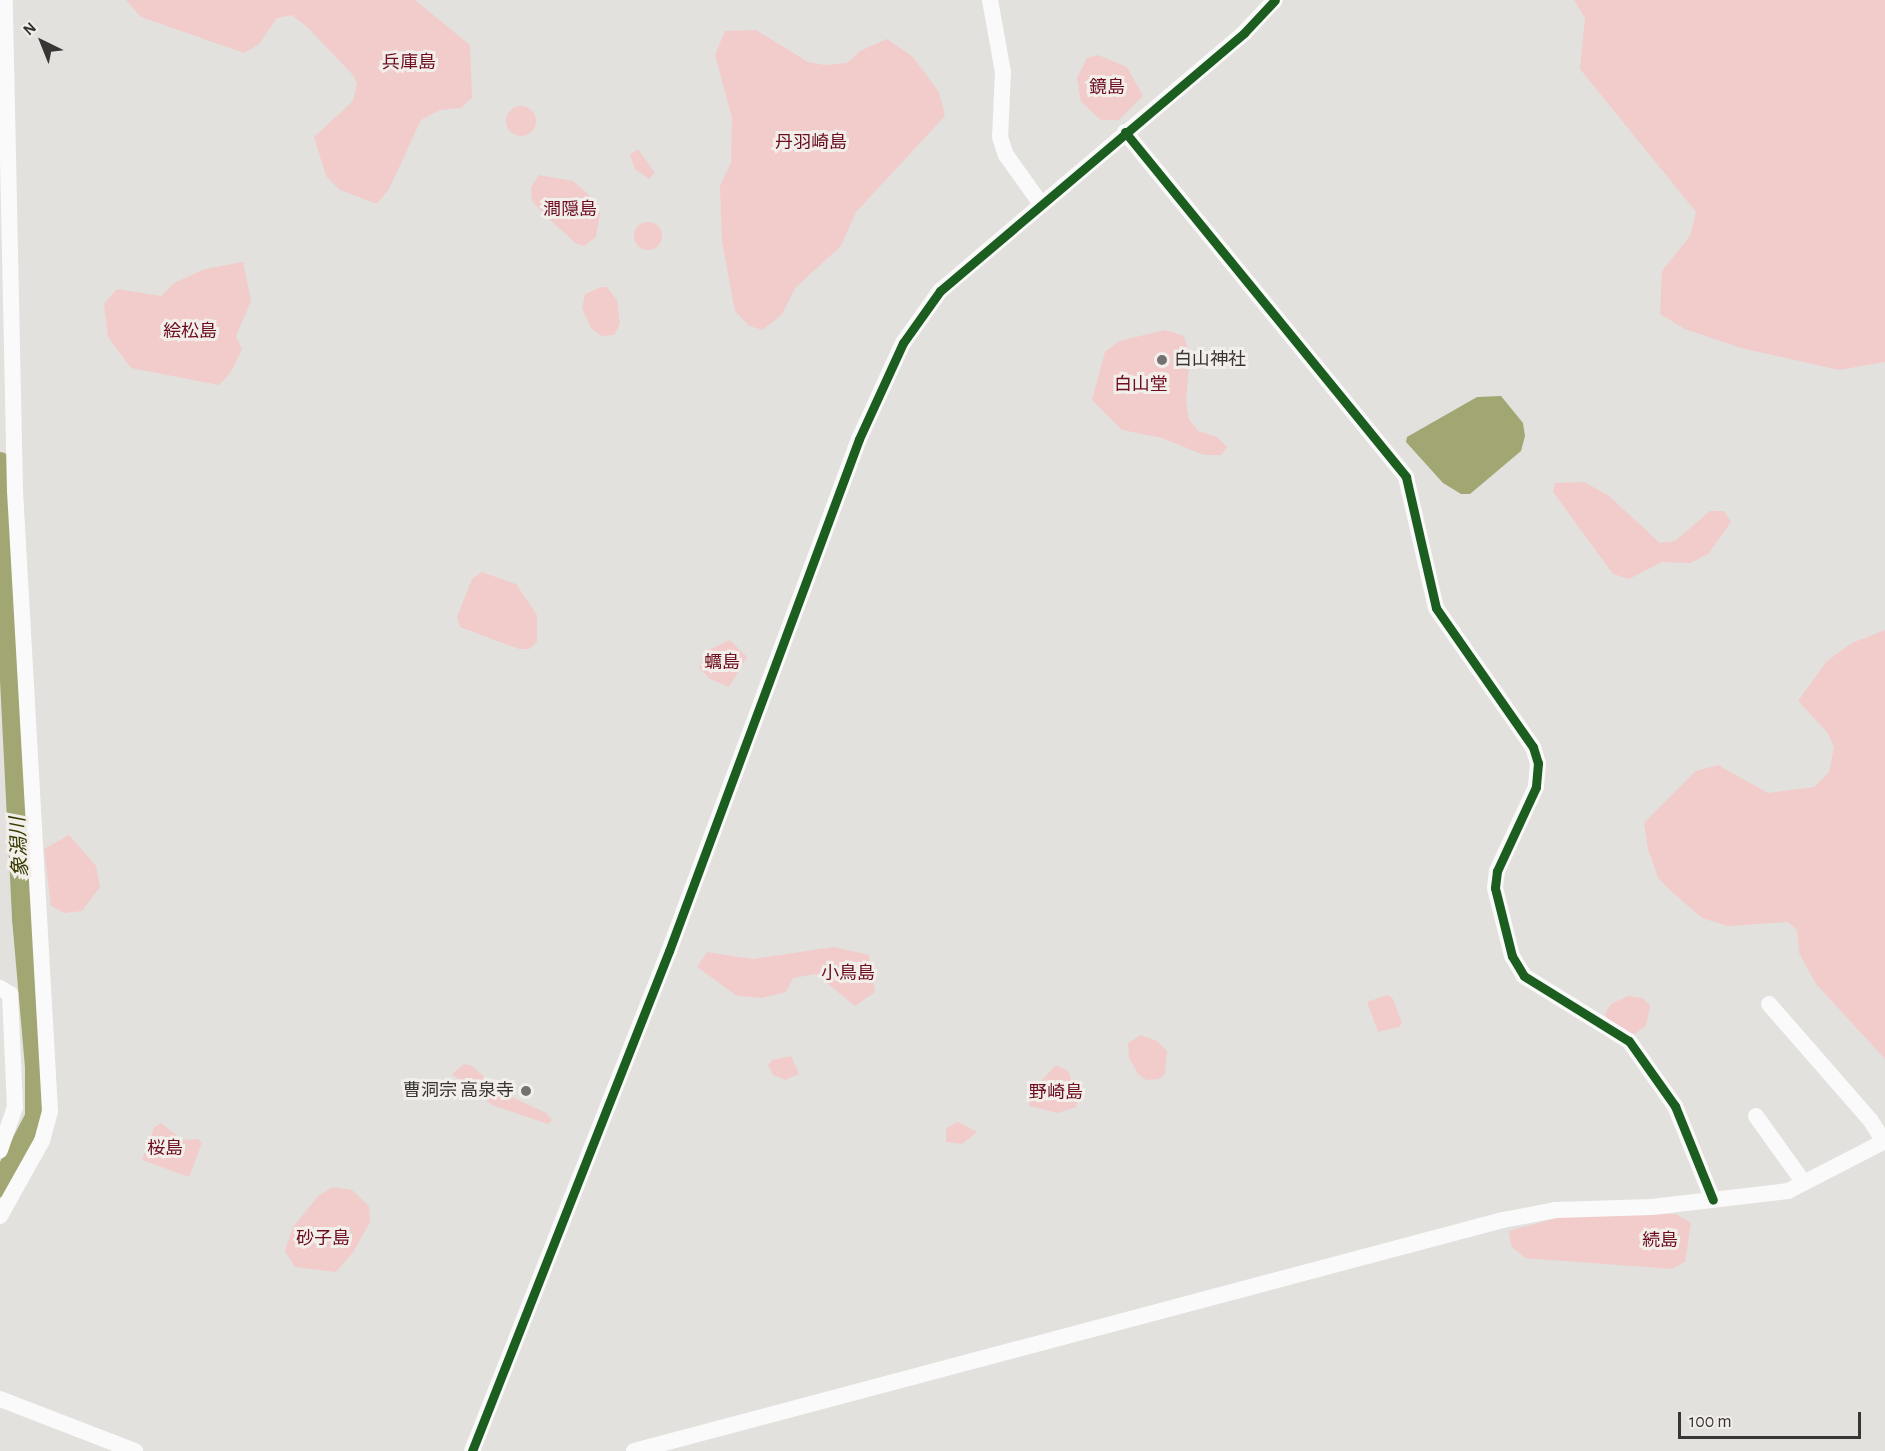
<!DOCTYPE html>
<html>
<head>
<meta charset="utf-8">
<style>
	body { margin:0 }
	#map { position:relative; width:1885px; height:1451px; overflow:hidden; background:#e3e1de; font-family:"Alegreya Sans","Noto Sans JP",sans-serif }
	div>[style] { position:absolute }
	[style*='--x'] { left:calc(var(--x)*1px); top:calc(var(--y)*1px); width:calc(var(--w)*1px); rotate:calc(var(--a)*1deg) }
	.green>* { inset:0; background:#f1cccb }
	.round { border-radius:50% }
	.water>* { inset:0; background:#a2a672 }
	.stream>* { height:4px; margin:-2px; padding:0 2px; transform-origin:2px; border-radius:2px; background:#a2a672 }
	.river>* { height:22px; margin:-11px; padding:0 11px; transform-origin:11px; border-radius:11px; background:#a2a672 }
	.minor>* { height:16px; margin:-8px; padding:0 8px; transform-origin:8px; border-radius:8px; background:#fbfafa }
	.cycleway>* { height:9px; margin:-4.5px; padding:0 4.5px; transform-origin:4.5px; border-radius:4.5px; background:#1b5e20 }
	.dots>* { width:16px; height:16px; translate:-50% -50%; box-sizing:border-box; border:3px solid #f2eeea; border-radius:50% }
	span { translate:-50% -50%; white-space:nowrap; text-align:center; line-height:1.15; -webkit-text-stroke:6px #f2eeea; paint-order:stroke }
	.park-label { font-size:18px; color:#6c0c1d }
	.poi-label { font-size:18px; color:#383635 }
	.left { translate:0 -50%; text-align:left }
	.right { translate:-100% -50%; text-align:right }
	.water-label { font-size:20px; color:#373b00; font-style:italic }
	.north { position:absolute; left:12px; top:12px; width:60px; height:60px; -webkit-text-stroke:4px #f2eeea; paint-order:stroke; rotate:317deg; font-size:16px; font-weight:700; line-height:24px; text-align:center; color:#383635 }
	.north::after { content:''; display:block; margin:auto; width:21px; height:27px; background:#383635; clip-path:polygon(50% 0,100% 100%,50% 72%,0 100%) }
	.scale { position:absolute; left:1678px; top:1412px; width:183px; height:27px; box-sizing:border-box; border:3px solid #383635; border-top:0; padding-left:8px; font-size:18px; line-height:21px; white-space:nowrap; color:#383635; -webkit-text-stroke:4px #f2eeea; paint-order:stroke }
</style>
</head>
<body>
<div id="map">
	<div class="green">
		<div style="clip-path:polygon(126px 0,415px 0,470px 45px,472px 98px,461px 108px,440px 110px,421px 120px,389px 189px,377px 204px,340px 190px,326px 176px,314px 137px,353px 101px,357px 83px,353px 75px,307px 27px,292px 15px,277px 18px,259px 44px,244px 53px,141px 17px)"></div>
		<div style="clip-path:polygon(1574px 0,1885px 0,1885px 362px,1839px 370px,1741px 348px,1685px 329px,1660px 314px,1662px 271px,1690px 236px,1696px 212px,1580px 69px,1585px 18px)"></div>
		<div style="clip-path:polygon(756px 30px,808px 62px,825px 65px,847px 63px,860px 51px,887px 39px,913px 57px,939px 92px,945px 116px,856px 212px,841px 246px,796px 287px,782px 314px,763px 330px,749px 326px,735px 311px,722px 242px,720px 186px,731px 162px,732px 118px,715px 55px,725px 31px)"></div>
		<div style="clip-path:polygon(1098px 55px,1127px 67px,1143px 96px,1119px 120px,1101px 120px,1081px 102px,1077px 78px,1087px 58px)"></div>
		<div class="round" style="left:506px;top:106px;width:30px;height:30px"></div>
		<div style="clip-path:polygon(638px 149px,655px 173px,649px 179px,635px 169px,630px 155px)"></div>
		<div style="clip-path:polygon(539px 175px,573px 181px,588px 194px,600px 213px,596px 237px,584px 246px,575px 243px,545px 215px,532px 201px,531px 187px)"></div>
		<div class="round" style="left:634px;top:222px;width:28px;height:28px"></div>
		<div style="clip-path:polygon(243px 262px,251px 301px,236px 336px,242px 349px,231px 372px,219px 385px,131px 368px,108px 337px,104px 304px,117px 289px,161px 296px,174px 283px,205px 269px)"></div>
		<div style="clip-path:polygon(601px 287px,607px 287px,617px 300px,620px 324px,614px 335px,601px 336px,591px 328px,582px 308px,585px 294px)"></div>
		<div style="clip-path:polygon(1165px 330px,1184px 336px,1190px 356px,1186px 401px,1189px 419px,1198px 431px,1217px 437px,1227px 447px,1221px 455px,1204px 455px,1162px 438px,1122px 430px,1092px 400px,1105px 352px,1119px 341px)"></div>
		<div style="clip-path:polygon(1584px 482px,1609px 496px,1660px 543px,1675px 541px,1710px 511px,1724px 511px,1731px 522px,1708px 554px,1690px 563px,1662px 562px,1629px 579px,1613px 574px,1553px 492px,1555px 483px)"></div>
		<div style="clip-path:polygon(482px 572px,516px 584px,537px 615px,537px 642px,529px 649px,519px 649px,460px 627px,457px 617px,472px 579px)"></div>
		<div style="clip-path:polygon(1885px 630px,1885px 1059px,1816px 984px,1799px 953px,1797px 930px,1788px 922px,1728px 926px,1702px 918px,1671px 891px,1658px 878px,1648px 849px,1644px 823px,1696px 771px,1718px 765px,1768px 793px,1814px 787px,1829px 772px,1834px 747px,1827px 732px,1798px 701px,1827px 661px,1852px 643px)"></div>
		<div style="clip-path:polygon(730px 640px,747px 657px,729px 687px,710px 679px,699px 668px,706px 651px)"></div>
		<div style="clip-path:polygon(69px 835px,96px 866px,100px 887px,82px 911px,64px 913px,51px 906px,44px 849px)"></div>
		<div style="clip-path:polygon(833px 947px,869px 955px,875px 992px,855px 1006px,816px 974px,793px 978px,786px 992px,761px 998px,737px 996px,697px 967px,707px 952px,753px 959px)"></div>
		<div style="clip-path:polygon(1387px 995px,1392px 997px,1402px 1023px,1399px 1027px,1378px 1032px,1367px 1002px)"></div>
		<div style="clip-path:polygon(1628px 996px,1643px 998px,1650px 1006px,1646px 1026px,1632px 1036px,1606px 1018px,1605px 1013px,1611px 1004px)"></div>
		<div style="clip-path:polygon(1141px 1035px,1157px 1041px,1167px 1051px,1165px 1074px,1159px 1079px,1146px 1080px,1138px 1074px,1129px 1058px,1128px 1043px)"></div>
		<div style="clip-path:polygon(791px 1056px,799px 1074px,785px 1080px,773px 1075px,768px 1065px,772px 1060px)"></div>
		<div style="clip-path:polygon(464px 1064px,472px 1066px,501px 1092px,546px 1113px,552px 1120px,548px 1124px,492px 1105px,452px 1074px)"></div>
		<div style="clip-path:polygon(1056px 1065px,1068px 1071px,1079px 1096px,1076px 1107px,1058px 1113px,1029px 1106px,1030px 1093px)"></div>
		<div style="clip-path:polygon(958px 1122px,977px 1132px,962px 1144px,946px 1142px,946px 1128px)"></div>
		<div style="clip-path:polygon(161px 1123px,182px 1140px,198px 1139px,202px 1143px,189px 1177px,142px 1160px,154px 1128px)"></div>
		<div style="clip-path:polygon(333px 1187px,352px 1190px,369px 1206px,370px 1222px,354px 1251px,336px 1272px,295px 1267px,285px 1251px,293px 1227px,318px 1196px)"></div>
		<div style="clip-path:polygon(1676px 1214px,1691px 1223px,1685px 1262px,1672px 1269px,1525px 1258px,1511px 1246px,1509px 1231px,1564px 1216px)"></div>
	</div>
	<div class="water">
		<div style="clip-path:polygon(1501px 396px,1523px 423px,1525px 436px,1521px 451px,1470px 494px,1461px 494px,1443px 483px,1406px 442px,1407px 437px,1477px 397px)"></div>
	</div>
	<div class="stream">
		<div style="--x:0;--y:491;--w:1;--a:45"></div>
	</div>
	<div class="river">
		<div style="--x:0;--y:463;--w:456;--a:87.1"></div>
		<div style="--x:23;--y:918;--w:151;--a:85"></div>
		<div style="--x:36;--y:1068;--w:49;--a:90"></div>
		<div style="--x:36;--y:1117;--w:78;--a:117.6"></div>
	</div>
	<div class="minor">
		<div style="--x:990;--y:0;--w:73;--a:79.8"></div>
		<div style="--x:1003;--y:72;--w:65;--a:92.6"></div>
		<div style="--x:1000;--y:137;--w:19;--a:72"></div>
		<div style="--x:1006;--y:155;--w:60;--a:54.5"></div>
		<div style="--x:1125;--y:132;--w:445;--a:50.8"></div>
		<div style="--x:1406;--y:477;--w:134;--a:77.1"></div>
		<div style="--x:1436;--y:608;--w:169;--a:55.1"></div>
		<div style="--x:1533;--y:747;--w:17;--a:73"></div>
		<div style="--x:1538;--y:763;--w:24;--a:95"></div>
		<div style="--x:1536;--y:787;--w:93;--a:114.9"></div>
		<div style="--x:1497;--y:871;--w:17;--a:97"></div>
		<div style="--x:1495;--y:888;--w:70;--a:76"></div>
		<div style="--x:1512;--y:956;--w:23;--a:59"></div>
		<div style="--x:1524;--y:976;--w:123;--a:31.8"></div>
		<div style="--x:1629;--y:1041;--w:80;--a:54.7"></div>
		<div style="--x:1675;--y:1106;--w:101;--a:68"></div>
		<div style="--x:0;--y:988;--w:12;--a:31"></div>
		<div style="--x:10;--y:994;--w:113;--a:87.5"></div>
		<div style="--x:15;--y:1107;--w:46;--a:109.2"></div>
		<div style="--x:1769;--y:1004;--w:155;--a:48.9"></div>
		<div style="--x:1871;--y:1121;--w:25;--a:58"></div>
		<div style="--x:1756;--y:1116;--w:82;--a:54.4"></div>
		<div style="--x:0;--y:1216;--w:86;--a:-60.8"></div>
		<div style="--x:42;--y:1141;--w:31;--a:-75"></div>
		<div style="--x:50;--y:1111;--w:621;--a:-93.23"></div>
		<div style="--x:15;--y:491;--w:491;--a:-91.2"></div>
		<div style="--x:0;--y:1399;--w:145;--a:21.1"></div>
		<div style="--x:472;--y:1451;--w:537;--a:-68.5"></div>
		<div style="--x:669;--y:951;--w:546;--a:-69.64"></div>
		<div style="--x:859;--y:439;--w:106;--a:-65.4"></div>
		<div style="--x:903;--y:343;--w:64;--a:-54.6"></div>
		<div style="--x:940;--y:291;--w:399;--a:-40.3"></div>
		<div style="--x:1244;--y:33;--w:45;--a:-46.8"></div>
		<div style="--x:634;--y:1451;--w:899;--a:-14.89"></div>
		<div style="--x:1503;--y:1220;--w:54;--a:-10.7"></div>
		<div style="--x:1556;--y:1210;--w:96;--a:-1.8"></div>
		<div style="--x:1652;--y:1207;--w:137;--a:-6.7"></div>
		<div style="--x:1788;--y:1191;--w:109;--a:-27.3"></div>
	</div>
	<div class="cycleway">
		<div style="--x:1125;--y:132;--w:445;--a:50.8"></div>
		<div style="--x:1406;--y:477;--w:134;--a:77.1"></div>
		<div style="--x:1436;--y:608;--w:169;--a:55.1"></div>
		<div style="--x:1533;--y:747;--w:17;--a:73"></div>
		<div style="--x:1538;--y:763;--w:24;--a:95"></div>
		<div style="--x:1536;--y:787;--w:93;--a:114.9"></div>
		<div style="--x:1497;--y:871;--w:17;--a:97"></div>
		<div style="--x:1495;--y:888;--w:70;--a:76"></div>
		<div style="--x:1512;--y:956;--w:23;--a:59"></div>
		<div style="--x:1524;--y:976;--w:123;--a:31.8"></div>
		<div style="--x:1629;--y:1041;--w:80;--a:54.7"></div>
		<div style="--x:1675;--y:1106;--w:101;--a:68"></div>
		<div style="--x:472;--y:1451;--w:537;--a:-68.5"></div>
		<div style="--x:669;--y:951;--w:546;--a:-69.64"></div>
		<div style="--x:859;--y:439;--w:106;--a:-65.4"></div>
		<div style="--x:903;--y:343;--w:64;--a:-54.6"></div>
		<div style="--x:940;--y:291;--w:399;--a:-40.3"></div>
		<div style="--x:1244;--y:33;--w:45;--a:-46.8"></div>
	</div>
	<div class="dots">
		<div style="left:1162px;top:360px;background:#747270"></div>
		<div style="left:526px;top:1091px;background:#747270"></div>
	</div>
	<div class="park-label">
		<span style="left:409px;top:63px">兵庫島</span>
		<span style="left:1107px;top:88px">鏡島</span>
		<span style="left:811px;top:143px">丹羽崎島</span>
		<span style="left:570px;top:210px">澗隠島</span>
		<span style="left:190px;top:332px">絵松島</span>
		<span style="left:1141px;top:385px">白山堂</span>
		<span style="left:722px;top:663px">蠣島</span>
		<span style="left:848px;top:974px">小鳥島</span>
		<span style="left:1056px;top:1093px">野崎島</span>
		<span style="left:165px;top:1149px">桜島</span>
		<span style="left:323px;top:1239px">砂子島</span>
		<span style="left:1660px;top:1241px">続島</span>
	</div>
	<div class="poi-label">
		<span class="left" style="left:1174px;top:360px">白山神社</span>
		<span class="right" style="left:514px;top:1091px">曹洞宗 高泉寺</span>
	</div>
	<div class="water-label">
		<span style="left:20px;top:847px;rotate:-93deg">象潟川</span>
	</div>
	<div class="north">N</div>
	<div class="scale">100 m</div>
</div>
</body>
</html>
